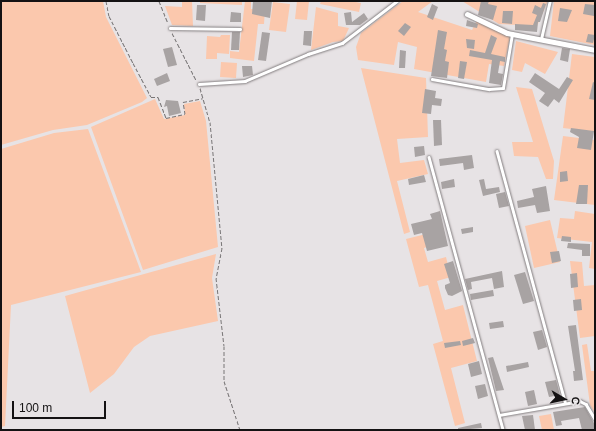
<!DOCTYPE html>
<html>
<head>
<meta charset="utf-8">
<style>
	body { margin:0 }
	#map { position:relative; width:596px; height:431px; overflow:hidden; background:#e7e3e5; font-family:Helvetica,sans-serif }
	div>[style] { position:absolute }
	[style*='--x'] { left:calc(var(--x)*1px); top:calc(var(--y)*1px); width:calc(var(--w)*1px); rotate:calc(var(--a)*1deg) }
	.green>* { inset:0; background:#fbc8ad }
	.building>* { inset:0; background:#a8a3a3 }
	.path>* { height:1px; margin-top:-0.5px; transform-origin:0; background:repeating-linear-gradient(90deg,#787576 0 4px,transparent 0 6px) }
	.roads { filter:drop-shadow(0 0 1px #827d7f) drop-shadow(0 0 1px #827d7f) }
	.lane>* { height:2.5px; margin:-1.25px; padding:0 1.25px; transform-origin:1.25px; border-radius:1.25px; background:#fff }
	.street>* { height:5px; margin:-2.5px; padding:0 2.5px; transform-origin:2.5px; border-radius:2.5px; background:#fff }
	span { translate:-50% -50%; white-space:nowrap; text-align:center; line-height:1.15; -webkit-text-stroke:3px #e7e3e5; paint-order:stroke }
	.frame { position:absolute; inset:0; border:2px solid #141213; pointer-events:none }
	.north { position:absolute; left:544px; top:379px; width:40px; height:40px; -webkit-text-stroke:3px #e7e3e5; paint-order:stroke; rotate:99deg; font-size:11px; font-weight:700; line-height:16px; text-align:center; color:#141213 }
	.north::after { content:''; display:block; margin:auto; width:14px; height:18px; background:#141213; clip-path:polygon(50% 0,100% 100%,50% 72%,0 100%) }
	.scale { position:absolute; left:12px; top:401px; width:94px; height:18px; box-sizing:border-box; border:2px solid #141213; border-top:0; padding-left:5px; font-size:12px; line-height:14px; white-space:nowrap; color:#141213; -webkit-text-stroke:3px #e7e3e5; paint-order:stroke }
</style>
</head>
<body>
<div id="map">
	<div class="green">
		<div style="clip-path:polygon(1px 1px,103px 1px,106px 17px,147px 98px,142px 102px,87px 125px,53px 130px,1px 145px)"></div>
		<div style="clip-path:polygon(182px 1px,192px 1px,193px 26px,172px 25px,165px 6px,182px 7px)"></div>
		<div style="clip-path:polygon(200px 1px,242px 1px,242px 5px,200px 3px)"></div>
		<div style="clip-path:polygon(245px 1px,251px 1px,251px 9px,265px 10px,264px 24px,258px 24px,254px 61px,230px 58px,230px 51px,239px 52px)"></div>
		<div style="clip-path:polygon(297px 1px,309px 1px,307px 20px,295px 19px)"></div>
		<div style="clip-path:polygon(321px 1px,351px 1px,361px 3px,359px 12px,320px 4px)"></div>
		<div style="clip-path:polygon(403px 1px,433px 1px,418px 12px,472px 30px,477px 20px,510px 37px,504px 66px,489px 64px,486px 82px,414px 69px,417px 47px,398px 42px,394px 65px,358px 60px,356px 47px,361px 33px)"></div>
		<div style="clip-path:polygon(462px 1px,548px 1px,537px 26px,499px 24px)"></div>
		<div style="clip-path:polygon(554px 1px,595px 1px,595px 45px,550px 36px)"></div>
		<div style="clip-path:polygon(273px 2px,290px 4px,286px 32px,269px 30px)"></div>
		<div style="clip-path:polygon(316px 7px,338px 13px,338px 26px,349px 28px,343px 41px,333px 42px,311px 50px)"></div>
		<div style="clip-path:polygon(221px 35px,230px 35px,229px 54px,217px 53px,217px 59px,206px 59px,207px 36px,220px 37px)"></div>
		<div style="clip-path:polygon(516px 41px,558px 52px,545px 74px,525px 63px,522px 72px,512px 70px)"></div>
		<div style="clip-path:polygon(572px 54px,595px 57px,595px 132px,563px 128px)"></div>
		<div style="clip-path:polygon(221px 62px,237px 63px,236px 78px,220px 77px)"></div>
		<div style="clip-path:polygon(361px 68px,426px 78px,428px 137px,397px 139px,400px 163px,424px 160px,428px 174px,397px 181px,410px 232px,404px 234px)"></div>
		<div style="clip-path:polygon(516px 87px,532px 89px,554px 161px,553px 179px,546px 179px,538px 157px,514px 156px,512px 142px,533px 142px)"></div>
		<div style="clip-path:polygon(155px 99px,164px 119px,185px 115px,184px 104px,200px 101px,206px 121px,218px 247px,143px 270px,91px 127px)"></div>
		<div style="clip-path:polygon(88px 129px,141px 272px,11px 305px,5px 426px,1px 427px,1px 149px,54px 133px)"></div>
		<div style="clip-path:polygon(563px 136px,595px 140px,595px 205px,554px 200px)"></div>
		<div style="clip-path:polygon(575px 211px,595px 214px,595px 269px,589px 268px,592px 242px,557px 238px,560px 218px,574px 219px)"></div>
		<div style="clip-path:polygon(550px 220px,560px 262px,534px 268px,525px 226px)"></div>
		<div style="clip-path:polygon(434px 232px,437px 244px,424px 248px,428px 262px,446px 257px,451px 277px,437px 281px,445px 310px,463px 305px,477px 361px,451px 368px,465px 423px,455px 426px,433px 344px,443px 341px,428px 285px,419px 287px,406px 239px)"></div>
		<div style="clip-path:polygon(216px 254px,212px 278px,218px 321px,150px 336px,134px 347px,114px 374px,90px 393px,65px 296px)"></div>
		<div style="clip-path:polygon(570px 261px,582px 262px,584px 286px,595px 285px,595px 336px,580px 338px)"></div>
		<div style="clip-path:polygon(587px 344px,591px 371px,595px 371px,595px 413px,590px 405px,582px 345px)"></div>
		<div style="clip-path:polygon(551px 414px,554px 430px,542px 430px,539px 416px)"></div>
	</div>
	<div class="building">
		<div style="clip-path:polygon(253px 1px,272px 1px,270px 18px,252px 14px)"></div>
		<div style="clip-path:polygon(481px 1px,489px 1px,488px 4px,497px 6px,493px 20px,478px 15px)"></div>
		<div style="clip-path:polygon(543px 3px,546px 4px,540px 22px,538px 22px,537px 32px,515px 30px,515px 24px,533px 25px,537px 15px,532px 13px,535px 5px,541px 8px)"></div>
		<div style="clip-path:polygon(432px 4px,438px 7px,433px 20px,427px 17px)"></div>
		<div style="clip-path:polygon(585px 4px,595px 5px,594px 16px,583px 14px)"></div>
		<div style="clip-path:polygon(197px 5px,206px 5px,205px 21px,196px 20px)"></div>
		<div style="clip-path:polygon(560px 8px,572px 10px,567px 22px,558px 21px)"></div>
		<div style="clip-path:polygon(503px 11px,513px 11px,512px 24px,502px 23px)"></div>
		<div style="clip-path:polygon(231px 12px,241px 13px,241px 22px,230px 22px)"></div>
		<div style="clip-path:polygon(351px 12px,352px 22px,364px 13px,368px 19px,360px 25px,346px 25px,344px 13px)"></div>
		<div style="clip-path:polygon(467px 20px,478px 24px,477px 28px,466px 26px)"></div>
		<div style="clip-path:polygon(405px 23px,411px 27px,404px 36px,398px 31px)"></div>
		<div style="clip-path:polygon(438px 30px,447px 32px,444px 49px,447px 50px,445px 61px,449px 62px,447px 78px,431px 76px)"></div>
		<div style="clip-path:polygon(304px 31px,312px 31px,311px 46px,303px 45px)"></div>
		<div style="clip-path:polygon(232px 32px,240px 32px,239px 50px,231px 50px)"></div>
		<div style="clip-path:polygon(262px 32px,270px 33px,266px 61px,258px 60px)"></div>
		<div style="clip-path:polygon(588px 34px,595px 35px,593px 43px,586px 42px)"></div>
		<div style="clip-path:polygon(491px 35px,497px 38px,491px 54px,505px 57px,505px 62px,500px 61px,498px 73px,503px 74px,501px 85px,489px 83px,492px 60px,469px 56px,470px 50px,485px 53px)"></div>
		<div style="clip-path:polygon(466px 39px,475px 40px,474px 49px,467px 48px)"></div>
		<div style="clip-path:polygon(172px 47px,177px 65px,168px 67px,163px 49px)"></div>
		<div style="clip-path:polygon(562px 48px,570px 49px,568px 62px,560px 60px)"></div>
		<div style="clip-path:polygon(400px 50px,406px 51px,405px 68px,399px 68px)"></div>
		<div style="clip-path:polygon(460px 61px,467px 62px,464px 79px,458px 78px)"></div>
		<div style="clip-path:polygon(242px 66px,252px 66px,253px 75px,243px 77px)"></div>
		<div style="clip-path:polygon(167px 73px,170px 81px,157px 86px,154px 79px)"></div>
		<div style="clip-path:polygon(535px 73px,559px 89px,567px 77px,573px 80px,559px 103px,554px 99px,548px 107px,539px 101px,545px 93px,529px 82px)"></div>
		<div style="clip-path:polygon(593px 82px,595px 83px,595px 100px,589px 99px)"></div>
		<div style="clip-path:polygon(425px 89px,436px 91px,435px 98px,442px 99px,441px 106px,432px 105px,431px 114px,422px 113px)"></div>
		<div style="clip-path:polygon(166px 100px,178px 101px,181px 113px,169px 116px,167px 106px,164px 107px)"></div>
		<div style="clip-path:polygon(433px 120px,441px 120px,442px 145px,434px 146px)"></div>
		<div style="clip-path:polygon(571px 128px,594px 131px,591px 150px,577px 148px,579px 137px,570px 132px)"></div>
		<div style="clip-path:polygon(424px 146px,425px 155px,415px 157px,414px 147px)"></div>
		<div style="clip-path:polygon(472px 155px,474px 168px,464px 170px,463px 163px,440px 166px,439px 159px)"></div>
		<div style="clip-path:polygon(567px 171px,568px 181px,560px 182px,560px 172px)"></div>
		<div style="clip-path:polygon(424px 175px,426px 182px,409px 185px,408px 179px)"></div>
		<div style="clip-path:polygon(454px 179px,455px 187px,442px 189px,441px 182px)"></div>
		<div style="clip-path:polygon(484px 179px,486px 189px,499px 187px,500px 192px,483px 196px,479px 180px)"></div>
		<div style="clip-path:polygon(579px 185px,588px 185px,587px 204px,576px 204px)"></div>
		<div style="clip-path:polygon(546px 186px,550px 211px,537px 213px,535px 205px,518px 208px,517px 201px,534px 197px,532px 189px)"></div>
		<div style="clip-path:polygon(505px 192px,509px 206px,499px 208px,496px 194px)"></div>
		<div style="clip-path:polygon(440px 211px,448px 246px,427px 251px,422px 233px,414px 235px,411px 224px,432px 219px,430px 214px)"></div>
		<div style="clip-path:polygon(473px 227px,473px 232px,462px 234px,461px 229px)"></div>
		<div style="clip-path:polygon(562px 236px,571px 237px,571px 242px,561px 241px)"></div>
		<div style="clip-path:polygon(568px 243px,590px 244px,590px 256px,582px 256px,582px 250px,567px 248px)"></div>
		<div style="clip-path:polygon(559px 251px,561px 261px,552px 263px,550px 252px)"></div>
		<div style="clip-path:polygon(453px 261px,462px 291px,452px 296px,448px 295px,445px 288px,445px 285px,450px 283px,444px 264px)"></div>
		<div style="clip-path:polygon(502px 271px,504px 287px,494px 289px,492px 278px,471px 282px,472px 289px,468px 290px,465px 279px)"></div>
		<div style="clip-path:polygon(525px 272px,534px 301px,523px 304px,514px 275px)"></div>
		<div style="clip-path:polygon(577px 273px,578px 287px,571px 288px,570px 274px)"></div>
		<div style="clip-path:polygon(493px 290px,494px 296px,471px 300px,470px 294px)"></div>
		<div style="clip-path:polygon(581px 299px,582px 310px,574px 311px,573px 300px)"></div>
		<div style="clip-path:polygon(503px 321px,504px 327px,490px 329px,489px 323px)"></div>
		<div style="clip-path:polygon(576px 325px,583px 380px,574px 381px,573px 371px,575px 371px,568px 326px)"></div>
		<div style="clip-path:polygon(542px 330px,547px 347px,538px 350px,533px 332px)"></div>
		<div style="clip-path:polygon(473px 338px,475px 343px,463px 346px,462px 341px)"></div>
		<div style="clip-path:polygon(460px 341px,461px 345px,445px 348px,444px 343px)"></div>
		<div style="clip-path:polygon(493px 357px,504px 390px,496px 391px,488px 358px)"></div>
		<div style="clip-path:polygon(479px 361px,482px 374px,471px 377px,468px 364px)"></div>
		<div style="clip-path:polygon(528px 362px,529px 367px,507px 372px,506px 366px)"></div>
		<div style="clip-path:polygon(556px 380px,560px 395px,549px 397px,545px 382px)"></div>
		<div style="clip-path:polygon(485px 384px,488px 396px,478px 399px,475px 386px)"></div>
		<div style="clip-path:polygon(534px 390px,537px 404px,528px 406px,525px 392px)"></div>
		<div style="clip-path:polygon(585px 407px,595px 425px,595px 430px,582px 430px,579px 418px,561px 421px,562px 425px,556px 426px,553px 412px)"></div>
		<div style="clip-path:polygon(533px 415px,535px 430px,525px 430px,522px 416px)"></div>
		<div style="clip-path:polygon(481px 423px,482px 428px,458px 430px,458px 428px)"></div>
	</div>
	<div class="path">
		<div style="--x:106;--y:1;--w:15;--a:79"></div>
		<div style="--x:109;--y:16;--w:53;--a:62.9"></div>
		<div style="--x:133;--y:63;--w:38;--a:62"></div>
		<div style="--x:151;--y:97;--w:7;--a:0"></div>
		<div style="--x:158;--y:97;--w:22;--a:69"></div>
		<div style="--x:166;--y:118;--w:19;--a:-12"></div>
		<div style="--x:185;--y:114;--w:12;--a:-99"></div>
		<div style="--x:183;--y:102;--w:20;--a:-11"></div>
		<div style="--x:159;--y:1;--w:24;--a:68"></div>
		<div style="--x:172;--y:33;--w:53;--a:62.9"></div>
		<div style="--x:200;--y:88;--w:35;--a:74"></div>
		<div style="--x:210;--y:122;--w:127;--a:84.6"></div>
		<div style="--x:222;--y:248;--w:31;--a:101"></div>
		<div style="--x:216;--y:278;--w:68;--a:83.3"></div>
		<div style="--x:224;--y:346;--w:35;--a:90"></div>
		<div style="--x:224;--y:381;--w:52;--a:71.9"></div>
	</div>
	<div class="roads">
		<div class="lane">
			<div style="--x:170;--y:28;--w:70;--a:0.8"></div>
			<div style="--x:541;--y:39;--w:39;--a:-77"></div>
			<div style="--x:432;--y:79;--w:58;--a:10"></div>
			<div style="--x:489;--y:89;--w:14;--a:-4"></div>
			<div style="--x:503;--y:88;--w:55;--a:-80.5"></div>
			<div style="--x:199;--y:84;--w:46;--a:-3.7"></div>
			<div style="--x:245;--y:81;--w:69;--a:-23.2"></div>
			<div style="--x:308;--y:54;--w:36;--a:-18"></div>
			<div style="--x:342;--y:43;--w:69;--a:-37.4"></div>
			<div style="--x:497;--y:151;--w:260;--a:74.8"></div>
			<div style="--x:429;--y:157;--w:283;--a:74.8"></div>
			<div style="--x:499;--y:415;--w:82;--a:-9.8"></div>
			<div style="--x:580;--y:401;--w:7;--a:27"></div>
			<div style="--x:586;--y:404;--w:17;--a:59"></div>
		</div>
		<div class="street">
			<div style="--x:467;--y:14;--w:44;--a:25.4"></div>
			<div style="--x:507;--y:33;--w:90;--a:10.9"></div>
		</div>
	</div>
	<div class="frame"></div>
	<div class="north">С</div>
	<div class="scale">100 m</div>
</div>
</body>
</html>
